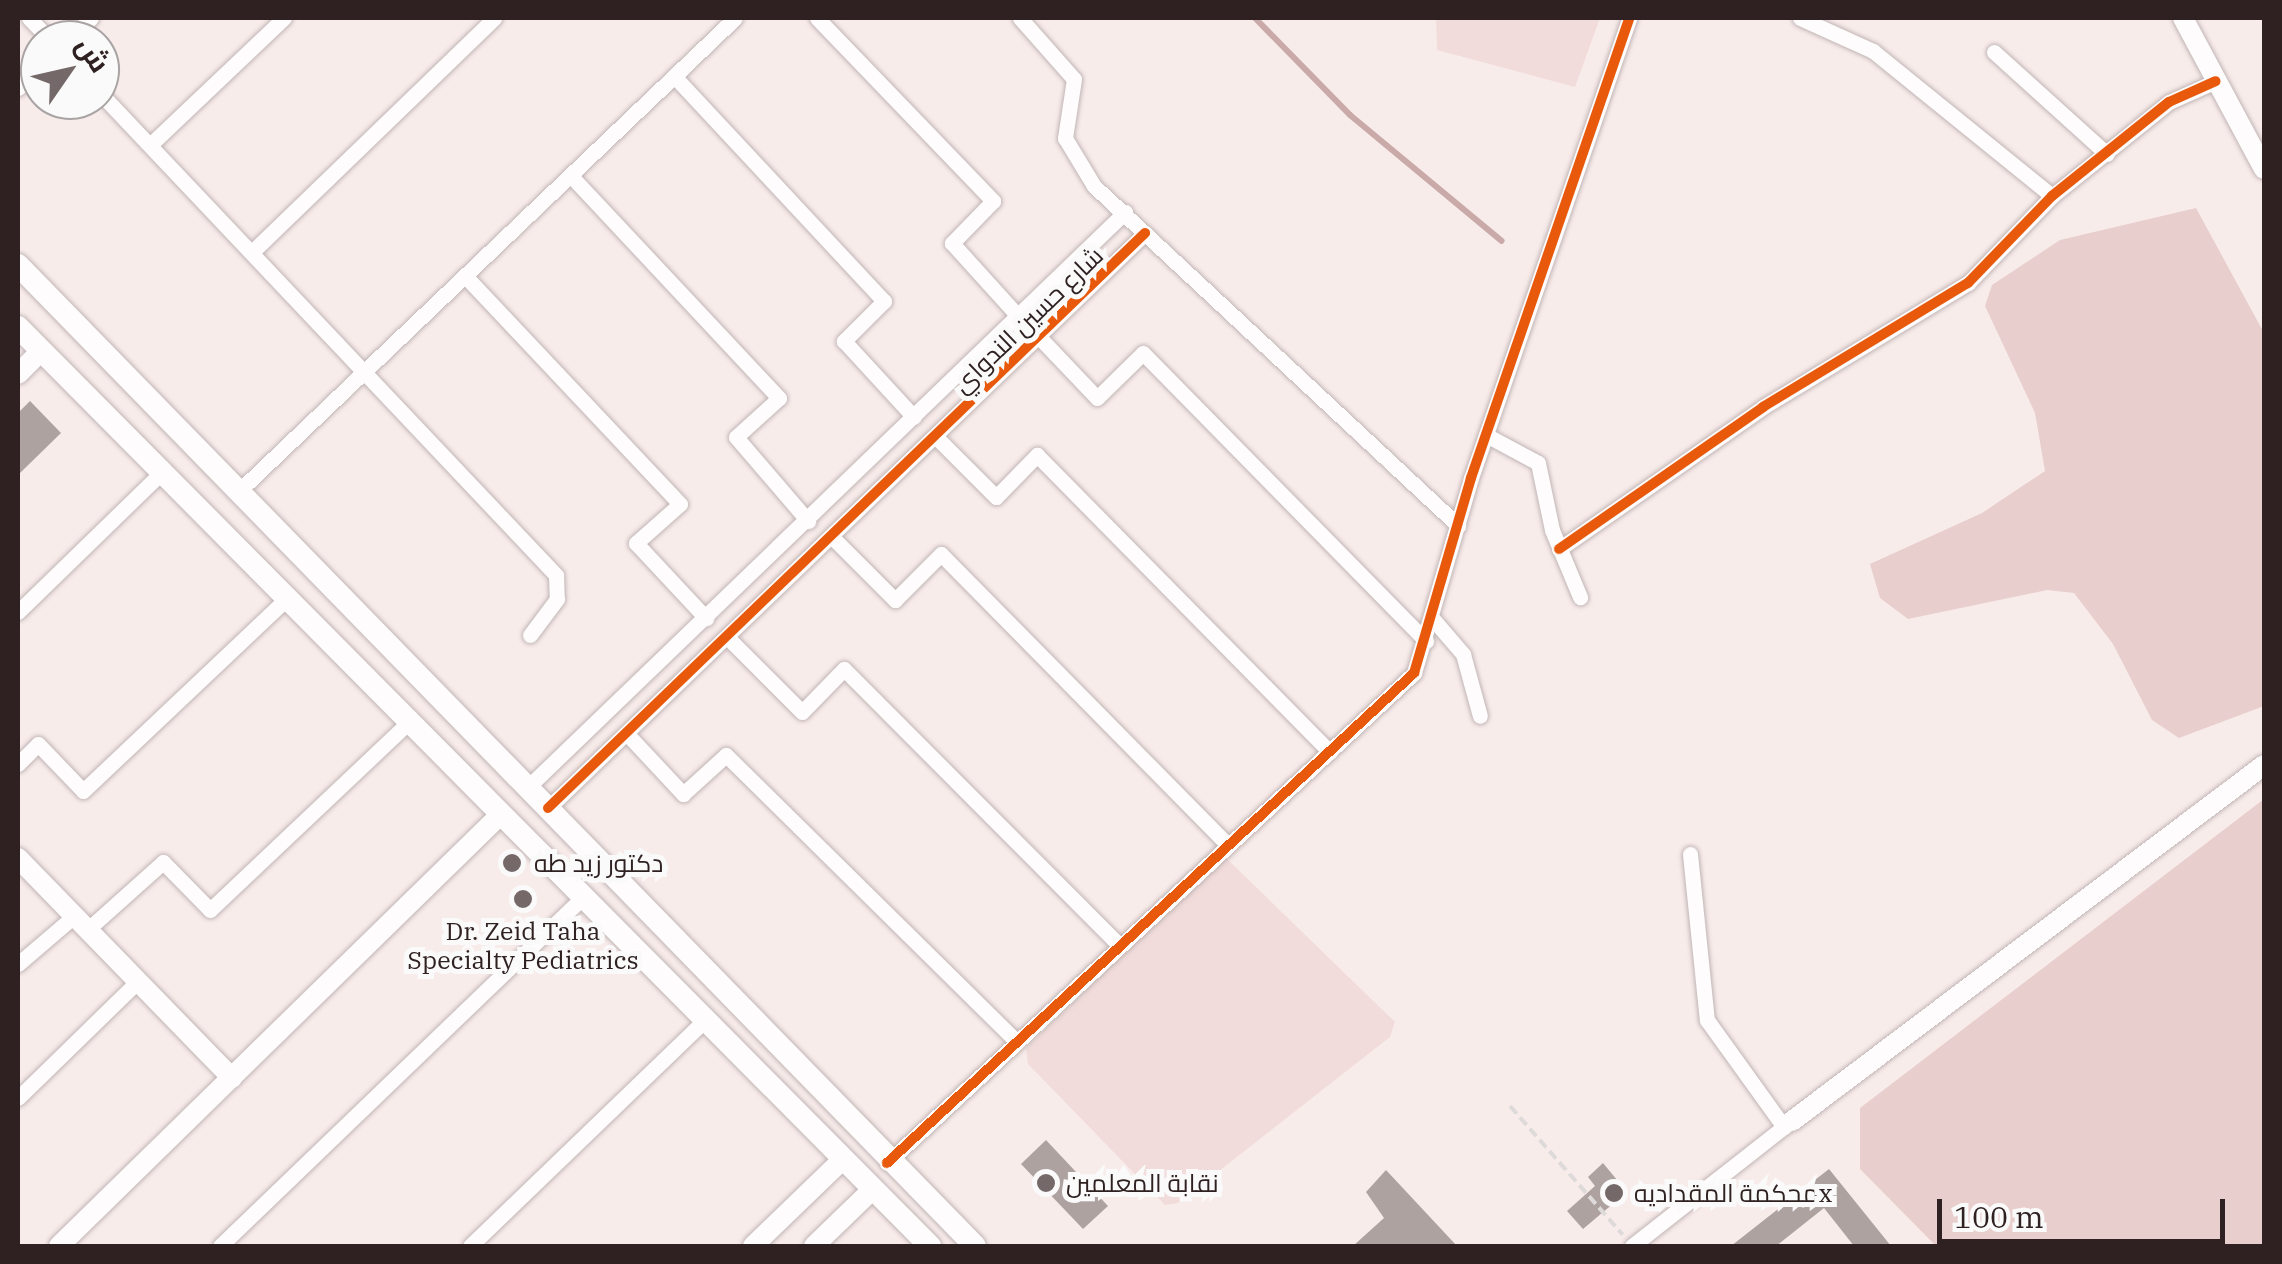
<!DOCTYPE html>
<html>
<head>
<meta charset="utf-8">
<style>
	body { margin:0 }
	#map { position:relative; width:2282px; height:1264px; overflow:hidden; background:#f8eceb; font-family:"IBM Plex Serif",Cairo,serif }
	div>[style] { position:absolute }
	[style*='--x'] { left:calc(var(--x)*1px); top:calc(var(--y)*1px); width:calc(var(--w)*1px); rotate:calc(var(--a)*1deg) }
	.built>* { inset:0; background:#f1dcdb }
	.green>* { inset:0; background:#e8cecc }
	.stream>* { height:6px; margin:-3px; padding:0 3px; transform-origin:3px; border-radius:3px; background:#c9aaa8 }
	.building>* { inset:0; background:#aea2a1 }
	.path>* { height:4px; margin-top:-2px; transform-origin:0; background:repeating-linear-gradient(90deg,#dedada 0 10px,transparent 0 15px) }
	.roads { filter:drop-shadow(0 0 2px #c1b5b5) drop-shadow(0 0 2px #c1b5b5) }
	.minor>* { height:15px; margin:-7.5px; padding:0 7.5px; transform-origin:7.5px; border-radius:7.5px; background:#fefcfc }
	.tertiary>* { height:20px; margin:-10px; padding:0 10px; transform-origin:10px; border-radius:10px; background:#fefcfc }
	.secondary>* { height:22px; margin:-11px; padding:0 11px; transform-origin:11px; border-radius:11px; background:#fefcfc }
	.cycleway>* { height:10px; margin:-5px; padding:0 5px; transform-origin:5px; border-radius:5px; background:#e8590c }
	.dots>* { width:28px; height:28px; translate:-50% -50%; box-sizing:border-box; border:5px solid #fafafa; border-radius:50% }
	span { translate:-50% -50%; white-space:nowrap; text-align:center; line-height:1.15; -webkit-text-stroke:10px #fafafa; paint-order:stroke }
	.street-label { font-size:25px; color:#2f2121 }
	.poi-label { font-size:25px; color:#2f2121 }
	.left { translate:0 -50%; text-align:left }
	.frame { position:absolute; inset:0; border:20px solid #2f2121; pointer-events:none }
	.north { position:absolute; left:20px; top:20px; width:100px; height:100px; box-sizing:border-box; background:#fafafa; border:2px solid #a9a3a3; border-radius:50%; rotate:56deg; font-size:28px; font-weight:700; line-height:40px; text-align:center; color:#2f2121 }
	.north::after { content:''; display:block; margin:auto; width:35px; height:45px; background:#756868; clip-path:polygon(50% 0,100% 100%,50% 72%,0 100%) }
	.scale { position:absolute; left:1937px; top:1199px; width:288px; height:45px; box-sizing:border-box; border:5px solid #2f2121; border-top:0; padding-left:12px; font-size:30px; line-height:35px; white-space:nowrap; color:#2f2121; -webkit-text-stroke:8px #fafafa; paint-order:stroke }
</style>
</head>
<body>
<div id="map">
	<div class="built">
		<div style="clip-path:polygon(1436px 18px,1600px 18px,1575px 87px,1437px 50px)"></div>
		<div style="clip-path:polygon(1225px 857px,1395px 1022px,1390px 1037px,1178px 1203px,1165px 1205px,1028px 1064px,1026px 1048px)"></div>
	</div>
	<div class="green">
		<div style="clip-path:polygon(2196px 208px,2264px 333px,2264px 706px,2179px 738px,2152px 720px,2113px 644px,2074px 593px,2047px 590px,1908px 619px,1880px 598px,1870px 564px,1982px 513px,2045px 471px,2035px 413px,1985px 306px,1992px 285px,2060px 240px)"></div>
		<div style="clip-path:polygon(2264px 799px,2264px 1246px,1936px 1246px,1860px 1169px,1860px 1108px)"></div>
	</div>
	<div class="stream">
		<div style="--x:1255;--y:18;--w:136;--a:45.6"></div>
		<div style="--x:1350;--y:115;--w:197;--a:39.7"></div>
	</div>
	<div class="building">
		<div style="clip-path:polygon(30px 401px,61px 433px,18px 475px,18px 413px)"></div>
		<div style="clip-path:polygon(1046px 1140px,1108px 1206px,1083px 1229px,1021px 1164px)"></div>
		<div style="clip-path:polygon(1603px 1163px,1627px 1192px,1583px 1229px,1567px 1211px,1595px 1186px,1588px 1177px)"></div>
		<div style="clip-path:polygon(1829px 1169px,1891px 1246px,1854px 1246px,1824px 1208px,1776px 1246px,1731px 1246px)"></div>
		<div style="clip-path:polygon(1386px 1170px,1457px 1246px,1353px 1246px,1384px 1218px,1366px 1192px)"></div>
	</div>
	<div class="path">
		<div style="--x:1510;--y:1106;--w:171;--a:48.8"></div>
	</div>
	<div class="roads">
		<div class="minor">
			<div style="--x:29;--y:18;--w:30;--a:46"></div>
			<div style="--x:817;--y:18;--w:254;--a:46.1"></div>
			<div style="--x:993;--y:201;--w:59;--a:134.3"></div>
			<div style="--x:952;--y:243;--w:98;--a:47.9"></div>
			<div style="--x:1020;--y:18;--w:81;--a:48.5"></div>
			<div style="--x:1074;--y:79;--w:60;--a:98.7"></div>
			<div style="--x:1065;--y:138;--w:56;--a:58.9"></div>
			<div style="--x:1094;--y:186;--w:498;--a:43"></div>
			<div style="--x:1800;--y:18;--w:80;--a:24.3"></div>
			<div style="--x:1873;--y:51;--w:230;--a:39"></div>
			<div style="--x:68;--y:40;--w:32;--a:-44"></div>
			<div style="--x:1994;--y:52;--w:152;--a:42.1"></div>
			<div style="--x:674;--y:76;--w:308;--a:47"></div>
			<div style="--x:884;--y:301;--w:57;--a:135"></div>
			<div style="--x:844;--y:341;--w:103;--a:47.4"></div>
			<div style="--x:18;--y:88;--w:30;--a:-44"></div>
			<div style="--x:100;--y:93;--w:664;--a:46.59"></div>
			<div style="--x:556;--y:575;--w:24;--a:88"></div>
			<div style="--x:557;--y:599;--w:45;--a:126.9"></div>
			<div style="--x:150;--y:145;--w:185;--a:-43.5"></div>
			<div style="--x:572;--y:177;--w:303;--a:46.9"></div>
			<div style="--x:779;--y:398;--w:58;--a:137.8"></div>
			<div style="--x:736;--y:437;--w:111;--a:49.4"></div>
			<div style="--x:252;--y:252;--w:337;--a:-44"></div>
			<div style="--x:468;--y:279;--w:309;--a:46.7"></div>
			<div style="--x:680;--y:504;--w:59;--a:138.4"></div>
			<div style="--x:636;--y:543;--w:103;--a:47"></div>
			<div style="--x:1039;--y:337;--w:84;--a:46.4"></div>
			<div style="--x:1097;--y:398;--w:64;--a:-44.4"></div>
			<div style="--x:1143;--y:353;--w:404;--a:45.5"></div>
			<div style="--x:1486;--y:435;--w:59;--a:28.3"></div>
			<div style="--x:1538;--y:463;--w:68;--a:78.2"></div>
			<div style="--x:1552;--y:530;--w:73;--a:67.3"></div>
			<div style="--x:936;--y:437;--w:85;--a:45"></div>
			<div style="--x:996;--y:497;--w:59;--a:-45.7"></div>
			<div style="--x:1037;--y:455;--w:417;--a:45.4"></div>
			<div style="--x:239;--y:491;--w:685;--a:-43.64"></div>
			<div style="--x:833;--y:538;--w:88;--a:45"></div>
			<div style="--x:895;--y:600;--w:65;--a:-45"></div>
			<div style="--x:941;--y:554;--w:406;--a:45.4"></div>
			<div style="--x:1559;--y:549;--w:249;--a:-34.8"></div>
			<div style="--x:1763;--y:407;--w:240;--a:-31.2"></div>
			<div style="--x:1968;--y:283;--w:121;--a:-46"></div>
			<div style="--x:2052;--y:196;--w:150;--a:-38.8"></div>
			<div style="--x:2169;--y:102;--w:51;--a:-24.1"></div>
			<div style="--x:18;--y:612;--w:201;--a:-44.2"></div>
			<div style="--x:1432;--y:618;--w:48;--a:49.3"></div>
			<div style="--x:1463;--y:654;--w:64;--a:74.7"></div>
			<div style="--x:729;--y:639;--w:103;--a:45"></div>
			<div style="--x:802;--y:712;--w:60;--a:-45.7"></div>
			<div style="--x:844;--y:669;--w:388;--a:45.1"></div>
			<div style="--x:628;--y:735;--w:81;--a:47"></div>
			<div style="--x:683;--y:794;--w:58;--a:-42.2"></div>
			<div style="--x:726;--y:755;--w:409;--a:44.6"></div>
			<div style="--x:18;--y:764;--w:28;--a:-45"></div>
			<div style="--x:38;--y:744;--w:65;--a:46.2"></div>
			<div style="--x:83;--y:791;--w:281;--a:-43.4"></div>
			<div style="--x:528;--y:787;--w:829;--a:-43.92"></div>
			<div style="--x:548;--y:808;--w:829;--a:-43.92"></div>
			<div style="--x:1690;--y:854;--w:167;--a:84.2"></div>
			<div style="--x:1707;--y:1020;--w:132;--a:54.3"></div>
			<div style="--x:87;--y:930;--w:102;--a:-41.8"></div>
			<div style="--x:163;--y:862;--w:67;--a:45.6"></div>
			<div style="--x:210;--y:910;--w:274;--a:-43.4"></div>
			<div style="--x:18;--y:964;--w:74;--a:-40.6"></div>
			<div style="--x:18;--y:1098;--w:166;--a:-44.3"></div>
			<div style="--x:887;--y:1163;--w:720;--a:-42.92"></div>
			<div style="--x:1414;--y:673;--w:203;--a:-73.7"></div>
			<div style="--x:1471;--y:478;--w:486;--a:-71"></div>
			<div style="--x:220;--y:1246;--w:502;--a:-43.87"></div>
			<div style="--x:470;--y:1246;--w:322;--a:-43.9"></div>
			<div style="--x:1632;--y:1246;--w:199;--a:-38.1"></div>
		</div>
		<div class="tertiary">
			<div style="--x:2183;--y:18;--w:171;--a:61.8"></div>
			<div style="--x:18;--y:374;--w:33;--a:-45"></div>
			<div style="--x:18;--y:858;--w:307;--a:45.8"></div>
			<div style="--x:1792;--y:1121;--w:591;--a:-37.02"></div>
			<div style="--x:59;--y:1246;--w:618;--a:-44.34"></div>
			<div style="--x:753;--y:1246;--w:121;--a:-44"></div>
			<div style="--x:814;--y:1246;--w:78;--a:-44"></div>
		</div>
		<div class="secondary">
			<div style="--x:18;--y:265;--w:1370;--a:45.71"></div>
			<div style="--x:18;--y:327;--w:1295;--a:45.22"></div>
		</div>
	</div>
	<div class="cycleway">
		<div style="--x:1559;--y:549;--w:249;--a:-34.8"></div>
		<div style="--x:1763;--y:407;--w:240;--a:-31.2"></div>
		<div style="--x:1968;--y:283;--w:121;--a:-46"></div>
		<div style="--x:2052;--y:196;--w:150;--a:-38.8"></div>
		<div style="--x:2169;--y:102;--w:51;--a:-24.1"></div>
		<div style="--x:548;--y:808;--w:829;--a:-43.92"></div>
		<div style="--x:887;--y:1163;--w:720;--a:-42.92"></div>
		<div style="--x:1414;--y:673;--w:203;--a:-73.7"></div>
		<div style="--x:1471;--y:478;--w:486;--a:-71"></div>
	</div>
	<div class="dots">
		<div style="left:512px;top:863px;background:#756868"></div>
		<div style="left:523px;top:899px;background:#756868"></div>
		<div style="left:1046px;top:1183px;background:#756868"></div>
		<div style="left:1614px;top:1193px;background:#756868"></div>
	</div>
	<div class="street-label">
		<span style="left:1028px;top:320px;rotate:-44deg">شارع حسين الندواي</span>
	</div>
	<div class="poi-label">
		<span class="left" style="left:534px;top:863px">دكتور زيد طه</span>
		<span style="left:523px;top:946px">Dr. Zeid Taha<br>Specialty Pediatrics</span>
		<span class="left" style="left:1066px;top:1183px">نقابة المعلمين</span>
		<span class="left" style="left:1634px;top:1193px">محكمة المقداديهx</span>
	</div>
	<div class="frame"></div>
	<div class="north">ش</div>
	<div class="scale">100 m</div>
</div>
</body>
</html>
